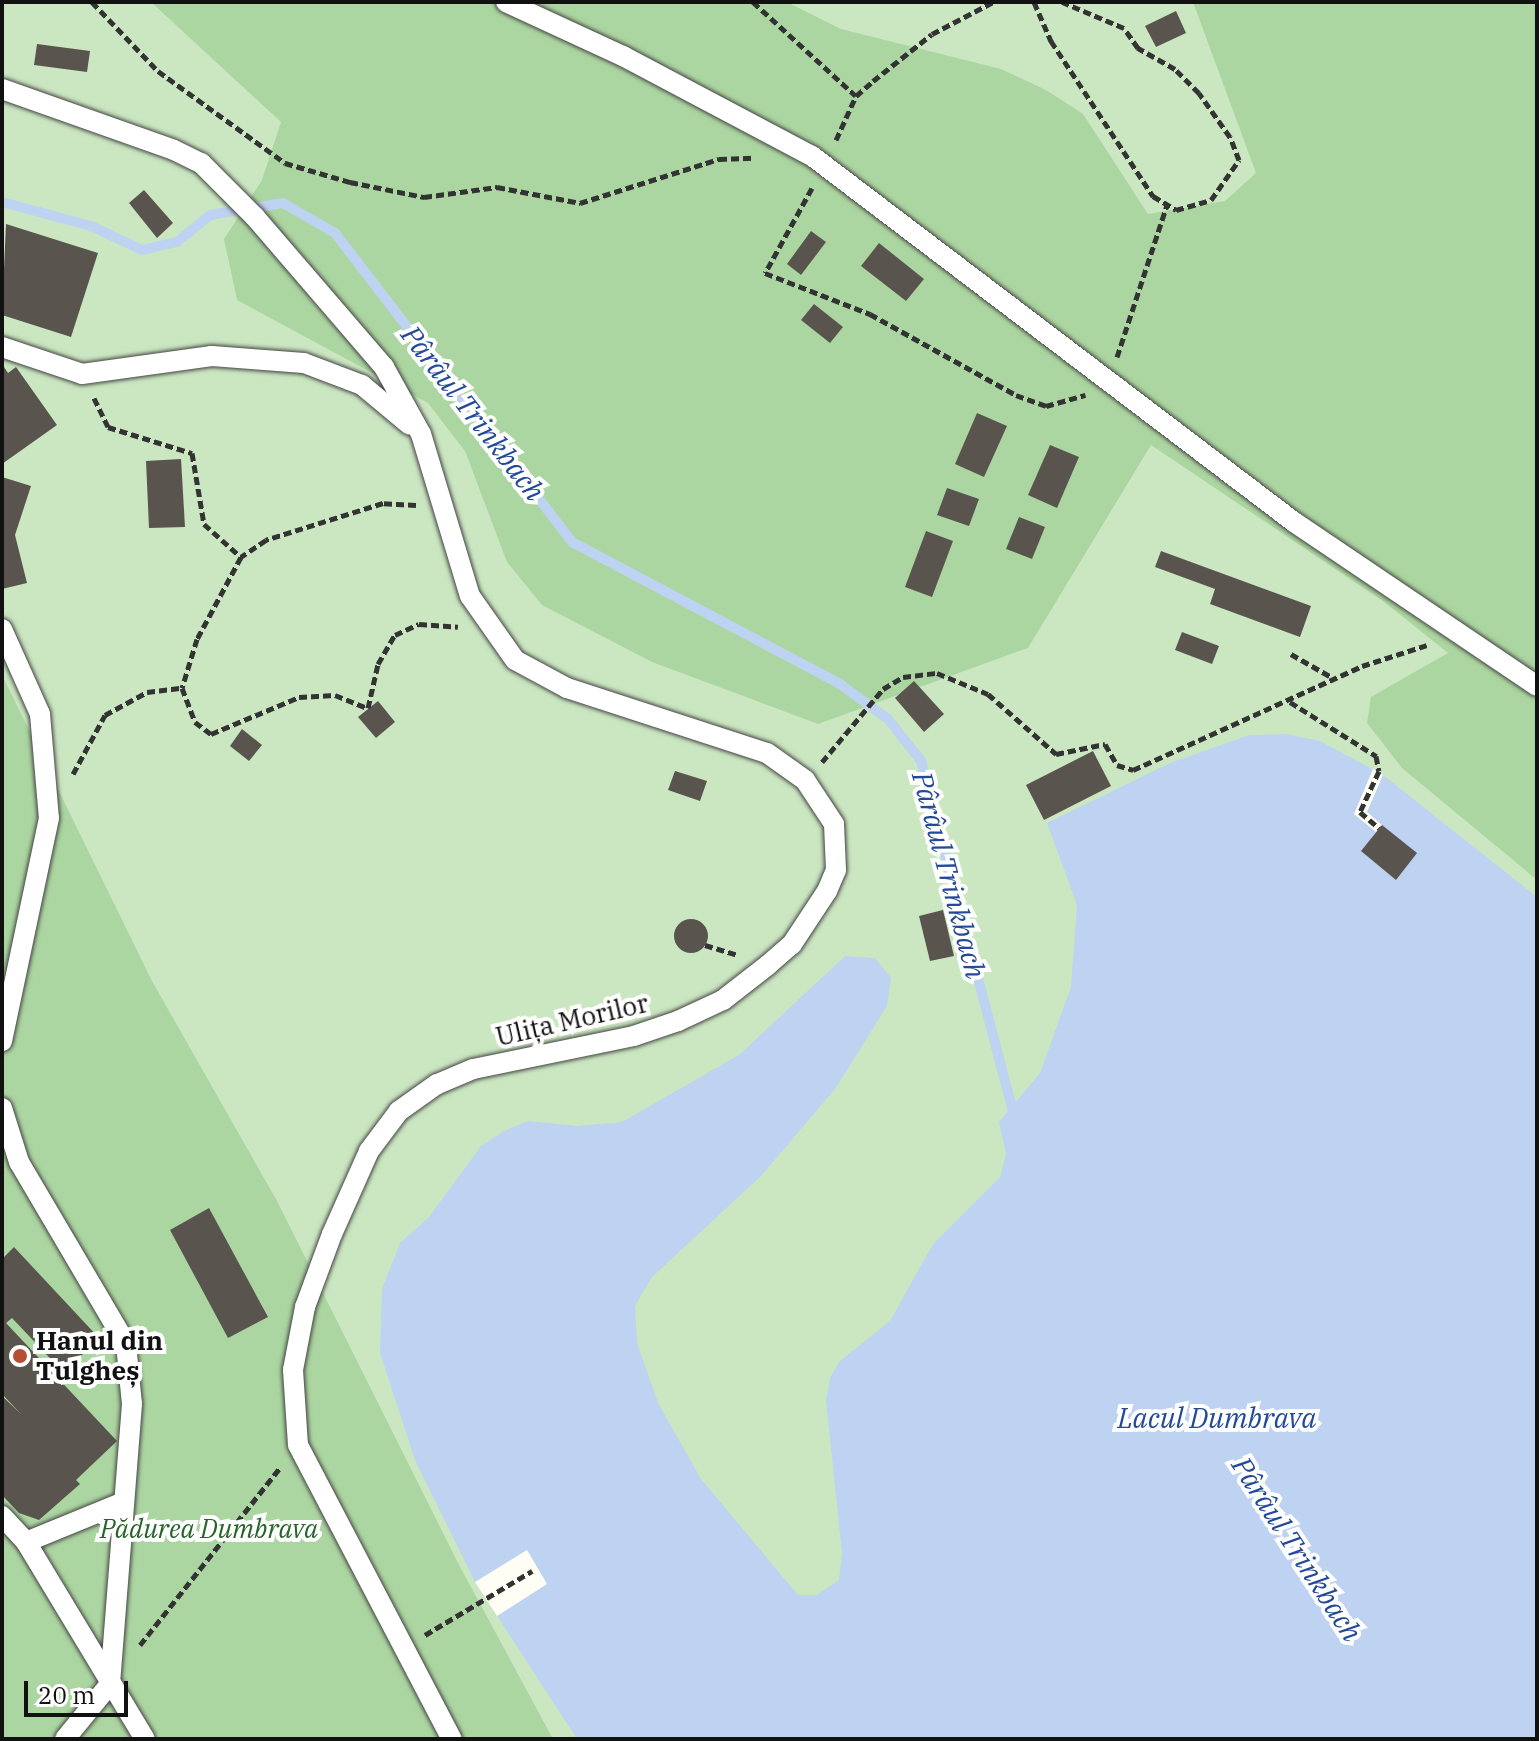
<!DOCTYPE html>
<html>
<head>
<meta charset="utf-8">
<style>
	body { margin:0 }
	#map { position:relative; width:1539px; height:1741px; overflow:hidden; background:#fefef5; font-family:"IBM Plex Serif",serif }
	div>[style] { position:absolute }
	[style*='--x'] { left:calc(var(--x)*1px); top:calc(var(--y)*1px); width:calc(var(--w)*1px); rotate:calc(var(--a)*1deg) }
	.green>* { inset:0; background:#cbe7c1 }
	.forest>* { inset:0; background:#acd6a1 }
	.water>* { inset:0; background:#bed2f2 }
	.pier>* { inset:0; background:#fefef5 }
	.stream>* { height:10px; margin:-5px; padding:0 5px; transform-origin:5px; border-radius:5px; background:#bed2f2 }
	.building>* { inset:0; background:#59554e }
	.round { border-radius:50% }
	.path>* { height:5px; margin-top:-2.5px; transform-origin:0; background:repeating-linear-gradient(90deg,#333 0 8px,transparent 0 12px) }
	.roads { filter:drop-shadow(0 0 2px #444) drop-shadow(0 0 2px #444) }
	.lane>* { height:20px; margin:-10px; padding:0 10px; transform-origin:10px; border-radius:10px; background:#fff }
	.dots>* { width:22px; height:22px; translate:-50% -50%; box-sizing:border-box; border:4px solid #fff; border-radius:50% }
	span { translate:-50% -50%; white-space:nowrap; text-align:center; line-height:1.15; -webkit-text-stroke:8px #fff; paint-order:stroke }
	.street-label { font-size:26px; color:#111 }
	.poi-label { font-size:26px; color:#111; font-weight:700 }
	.left { translate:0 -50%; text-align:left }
	.park-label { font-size:26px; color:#266428; font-style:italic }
	.water-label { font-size:28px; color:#234999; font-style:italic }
	.frame { position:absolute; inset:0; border:4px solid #111; pointer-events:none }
	.scale { position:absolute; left:24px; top:1681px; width:104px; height:36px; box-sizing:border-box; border:4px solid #111; border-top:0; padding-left:10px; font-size:24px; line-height:28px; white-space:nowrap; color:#111; -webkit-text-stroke:6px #fff; paint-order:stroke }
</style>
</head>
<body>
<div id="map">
	<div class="green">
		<div style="clip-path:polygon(2px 2px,1327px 2px,1537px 418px,1537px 1739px,2px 1739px)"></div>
	</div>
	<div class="forest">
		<div style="clip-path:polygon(151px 2px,787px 2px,841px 29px,1001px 69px,1046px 90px,1083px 114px,1148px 214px,1225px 201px,1256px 173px,1193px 2px,1537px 2px,1537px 880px,1402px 768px,1367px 723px,1371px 697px,1448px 653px,1383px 601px,1151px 445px,1028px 648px,818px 724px,652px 662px,542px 605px,507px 562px,465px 451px,428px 403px,237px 300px,224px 239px,262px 180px,281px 122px)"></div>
		<div style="clip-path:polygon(2px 675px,152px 981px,277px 1201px,458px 1563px,553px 1739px,2px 1739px)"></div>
	</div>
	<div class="water">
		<div style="clip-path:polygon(1286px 734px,1320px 741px,1383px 775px,1537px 897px,1537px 1739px,577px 1739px,475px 1582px,415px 1460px,380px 1353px,382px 1289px,400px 1243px,429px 1217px,481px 1146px,504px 1131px,528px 1121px,577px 1126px,622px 1122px,739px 1055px,845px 956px,875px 958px,891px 978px,887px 1006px,835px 1089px,760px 1177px,652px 1277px,635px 1306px,637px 1343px,658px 1403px,701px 1479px,798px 1595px,817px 1595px,839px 1580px,842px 1553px,826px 1401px,830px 1378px,839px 1362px,890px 1321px,933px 1244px,1000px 1177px,1006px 1154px,999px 1122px,1040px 1073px,1071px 987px,1077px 905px,1047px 823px,1170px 763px,1249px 735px)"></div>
	</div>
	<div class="pier">
		<div style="clip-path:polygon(1373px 769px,1383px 775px,1367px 812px,1382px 825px,1376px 832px,1354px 814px)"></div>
		<div style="clip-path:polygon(527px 1550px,547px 1584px,497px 1616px,475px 1582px)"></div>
	</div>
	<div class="stream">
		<div style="--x:2;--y:202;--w:92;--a:15.1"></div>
		<div style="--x:91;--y:226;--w:56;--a:25.2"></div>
		<div style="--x:142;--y:250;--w:36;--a:-13"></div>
		<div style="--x:177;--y:242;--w:43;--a:-39.3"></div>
		<div style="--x:210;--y:215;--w:74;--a:-9.3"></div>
		<div style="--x:283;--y:203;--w:60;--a:30"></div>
		<div style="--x:335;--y:233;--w:389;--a:52.5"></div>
		<div style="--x:572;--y:542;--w:303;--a:27.9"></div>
		<div style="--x:840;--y:684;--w:59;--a:36.1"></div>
		<div style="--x:888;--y:719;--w:53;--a:51.8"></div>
		<div style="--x:921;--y:761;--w:370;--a:75.3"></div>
	</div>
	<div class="building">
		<div style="clip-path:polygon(1176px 11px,1186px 33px,1156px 47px,1145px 26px)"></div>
		<div style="clip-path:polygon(37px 44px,90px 51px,87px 72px,34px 65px)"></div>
		<div style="clip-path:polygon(144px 190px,173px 223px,157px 238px,129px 203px)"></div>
		<div style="clip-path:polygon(6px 224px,98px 253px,71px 337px,2px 315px)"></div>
		<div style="clip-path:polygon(811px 231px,826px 242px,801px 275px,787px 264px)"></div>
		<div style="clip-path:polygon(879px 243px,924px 279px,906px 301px,861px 266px)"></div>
		<div style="clip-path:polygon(814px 304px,843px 327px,830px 343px,801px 320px)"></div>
		<div style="clip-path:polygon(2px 364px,8px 373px,16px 367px,57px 425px,2px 464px)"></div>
		<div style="clip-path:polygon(977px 413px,1007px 426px,984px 477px,955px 464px)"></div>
		<div style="clip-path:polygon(1050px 445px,1079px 457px,1057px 508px,1028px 495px)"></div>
		<div style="clip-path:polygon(181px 459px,185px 527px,149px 528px,146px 461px)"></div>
		<div style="clip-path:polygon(2px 477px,31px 486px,15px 535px,27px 583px,2px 589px)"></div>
		<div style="clip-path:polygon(947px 488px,979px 499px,969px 526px,937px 515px)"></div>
		<div style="clip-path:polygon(1019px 517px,1045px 527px,1032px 559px,1006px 549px)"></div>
		<div style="clip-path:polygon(926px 531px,953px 541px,932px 597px,905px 587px)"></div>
		<div style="clip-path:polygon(1161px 551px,1311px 606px,1300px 637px,1210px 604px,1215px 589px,1155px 567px)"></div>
		<div style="clip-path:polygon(1182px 632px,1219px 646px,1212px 664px,1175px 650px)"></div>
		<div style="clip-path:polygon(914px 681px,944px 714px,924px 732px,895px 698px)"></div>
		<div style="clip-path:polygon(378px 701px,395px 722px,376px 738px,358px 717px)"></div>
		<div style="clip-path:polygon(242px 729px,262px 745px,249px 761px,230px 746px)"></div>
		<div style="clip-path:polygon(1093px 751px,1111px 786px,1044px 820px,1026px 785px)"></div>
		<div style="clip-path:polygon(675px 771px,707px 781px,700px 801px,668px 790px)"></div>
		<div style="clip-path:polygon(1382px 825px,1417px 853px,1396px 880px,1361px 851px)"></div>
		<div style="clip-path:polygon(943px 910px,954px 956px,930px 961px,919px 916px)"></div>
		<div class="round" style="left:674px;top:919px;width:34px;height:34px"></div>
		<div style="clip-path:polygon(209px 1208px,268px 1317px,228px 1338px,170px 1230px)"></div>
		<div style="clip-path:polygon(14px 1247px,99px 1338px,64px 1373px,12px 1318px,6px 1323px,117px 1441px,76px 1480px,80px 1484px,39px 1520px,19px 1513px,2px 1495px,2px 1396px,21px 1414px,2px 1394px,2px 1259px)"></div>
	</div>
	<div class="path">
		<div style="--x:92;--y:2;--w:95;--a:46.3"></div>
		<div style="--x:158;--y:71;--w:157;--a:35.9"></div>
		<div style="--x:285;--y:163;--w:68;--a:16.3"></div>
		<div style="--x:350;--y:182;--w:76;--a:11.5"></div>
		<div style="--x:424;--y:197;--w:74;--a:-7.8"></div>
		<div style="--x:497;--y:187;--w:85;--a:10.9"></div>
		<div style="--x:580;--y:203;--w:146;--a:-17.6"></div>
		<div style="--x:719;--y:159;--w:35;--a:-2"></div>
		<div style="--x:753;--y:2;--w:139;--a:42.4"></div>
		<div style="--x:1034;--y:2;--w:43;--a:66.4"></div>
		<div style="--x:1051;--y:41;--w:186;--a:56.7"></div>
		<div style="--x:1153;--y:196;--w:27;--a:31"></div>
		<div style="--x:1176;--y:210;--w:36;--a:-16"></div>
		<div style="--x:1211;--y:200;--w:49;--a:-55"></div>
		<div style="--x:1239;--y:160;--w:25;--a:-111"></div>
		<div style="--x:1230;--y:137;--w:54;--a:-125.2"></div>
		<div style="--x:1199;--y:93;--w:34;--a:-135"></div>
		<div style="--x:1175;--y:69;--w:43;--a:-150.4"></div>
		<div style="--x:1138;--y:48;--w:24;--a:-125"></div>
		<div style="--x:1124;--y:28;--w:67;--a:-157.2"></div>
		<div style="--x:836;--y:140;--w:48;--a:-65.6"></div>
		<div style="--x:856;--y:96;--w:23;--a:-41"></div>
		<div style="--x:873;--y:81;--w:75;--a:-38.5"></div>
		<div style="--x:932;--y:34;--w:69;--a:-27.7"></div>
		<div style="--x:812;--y:188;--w:97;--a:118.9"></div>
		<div style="--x:765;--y:273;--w:113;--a:21.3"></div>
		<div style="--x:870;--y:314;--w:167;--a:29"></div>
		<div style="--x:1016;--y:395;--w:32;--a:20"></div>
		<div style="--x:1046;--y:406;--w:41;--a:-15.8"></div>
		<div style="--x:1117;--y:357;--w:160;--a:-71.8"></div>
		<div style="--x:94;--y:398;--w:32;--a:64"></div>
		<div style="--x:108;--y:427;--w:88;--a:17.2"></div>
		<div style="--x:192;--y:453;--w:72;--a:80.4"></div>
		<div style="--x:204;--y:524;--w:50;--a:41.7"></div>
		<div style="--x:416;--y:505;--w:33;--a:-177"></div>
		<div style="--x:383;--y:503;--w:123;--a:162.5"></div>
		<div style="--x:266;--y:540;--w:30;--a:146"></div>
		<div style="--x:241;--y:557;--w:93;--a:118.2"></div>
		<div style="--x:197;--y:639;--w:51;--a:107"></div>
		<div style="--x:182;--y:688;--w:36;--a:69"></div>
		<div style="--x:195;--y:722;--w:20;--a:37"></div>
		<div style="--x:211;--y:734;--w:95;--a:-22.8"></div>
		<div style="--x:299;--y:697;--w:36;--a:-3"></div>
		<div style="--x:335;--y:695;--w:35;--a:22"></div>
		<div style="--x:368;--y:708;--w:45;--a:-77.2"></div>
		<div style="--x:378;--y:664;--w:34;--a:-60"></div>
		<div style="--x:395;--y:635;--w:26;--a:-25"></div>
		<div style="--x:419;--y:624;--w:39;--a:4"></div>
		<div style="--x:1291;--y:654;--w:48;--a:29.7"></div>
		<div style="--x:1290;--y:702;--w:102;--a:32.1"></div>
		<div style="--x:1376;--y:756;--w:15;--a:79"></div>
		<div style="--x:1379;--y:771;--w:45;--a:114.9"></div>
		<div style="--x:1360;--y:812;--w:25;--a:40"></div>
		<div style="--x:822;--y:762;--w:95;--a:-50.1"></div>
		<div style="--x:883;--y:689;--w:23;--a:-31"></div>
		<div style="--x:903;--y:677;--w:34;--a:-7"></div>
		<div style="--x:937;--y:673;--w:55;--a:22.4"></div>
		<div style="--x:988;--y:694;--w:91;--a:41.4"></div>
		<div style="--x:1056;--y:754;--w:50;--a:-11.5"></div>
		<div style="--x:1105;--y:744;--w:24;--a:60"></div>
		<div style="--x:1117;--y:765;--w:17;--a:17"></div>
		<div style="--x:1133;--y:770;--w:252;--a:-24.4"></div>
		<div style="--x:1362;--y:666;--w:68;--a:-17.9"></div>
		<div style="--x:73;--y:774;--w:67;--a:-61.5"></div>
		<div style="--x:105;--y:715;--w:48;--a:-28.7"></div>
		<div style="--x:147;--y:692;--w:35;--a:-7"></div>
		<div style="--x:705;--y:945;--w:34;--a:17"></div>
		<div style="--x:425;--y:1635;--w:125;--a:-30.9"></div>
		<div style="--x:140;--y:1645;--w:226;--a:-51.7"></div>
	</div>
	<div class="roads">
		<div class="lane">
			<div style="--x:506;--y:2;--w:129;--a:24.8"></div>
			<div style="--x:623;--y:56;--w:214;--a:27.9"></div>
			<div style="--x:812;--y:156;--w:605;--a:37.21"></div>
			<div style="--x:1294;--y:522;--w:293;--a:34"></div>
			<div style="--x:2;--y:89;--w:182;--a:19.5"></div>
			<div style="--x:174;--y:150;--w:30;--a:26"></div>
			<div style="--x:201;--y:163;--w:76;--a:45"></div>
			<div style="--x:255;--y:217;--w:198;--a:49.3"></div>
			<div style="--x:384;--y:367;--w:77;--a:61.1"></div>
			<div style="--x:421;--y:434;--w:169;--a:73.2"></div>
			<div style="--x:470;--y:596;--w:78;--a:54.9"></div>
			<div style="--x:515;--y:660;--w:59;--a:28.3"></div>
			<div style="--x:567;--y:688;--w:210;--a:18"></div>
			<div style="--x:767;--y:753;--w:47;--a:35.4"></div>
			<div style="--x:805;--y:780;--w:53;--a:56.6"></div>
			<div style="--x:834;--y:824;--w:46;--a:87.5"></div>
			<div style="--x:836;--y:870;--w:23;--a:113"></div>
			<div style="--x:827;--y:891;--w:64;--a:123.4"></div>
			<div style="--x:792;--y:944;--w:32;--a:139"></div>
			<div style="--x:768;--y:965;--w:57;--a:142.1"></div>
			<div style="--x:723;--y:1000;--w:50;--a:155"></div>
			<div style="--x:678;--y:1021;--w:46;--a:161.2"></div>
			<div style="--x:634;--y:1036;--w:164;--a:168.4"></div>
			<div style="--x:473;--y:1069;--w:39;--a:157"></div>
			<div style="--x:437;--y:1084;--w:47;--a:144.6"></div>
			<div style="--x:399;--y:1111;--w:50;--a:126.9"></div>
			<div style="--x:369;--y:1151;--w:91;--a:114"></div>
			<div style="--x:332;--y:1234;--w:78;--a:110.3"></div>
			<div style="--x:305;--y:1307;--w:64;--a:100.8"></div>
			<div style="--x:293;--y:1370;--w:75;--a:86.2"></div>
			<div style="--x:298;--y:1445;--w:332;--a:62.4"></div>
			<div style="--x:2;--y:347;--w:84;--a:18.6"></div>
			<div style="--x:82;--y:374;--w:131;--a:-7.9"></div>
			<div style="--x:212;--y:356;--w:92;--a:4.4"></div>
			<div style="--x:304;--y:363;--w:62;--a:20.8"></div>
			<div style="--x:362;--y:385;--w:62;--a:39.8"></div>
			<div style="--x:2;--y:629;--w:93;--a:65.9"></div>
			<div style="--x:40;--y:714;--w:104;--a:85.1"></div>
			<div style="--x:49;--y:818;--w:228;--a:101.9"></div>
			<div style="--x:2;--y:1108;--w:57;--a:72.5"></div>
			<div style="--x:19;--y:1162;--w:211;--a:59.5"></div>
			<div style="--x:126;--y:1344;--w:60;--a:84.3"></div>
			<div style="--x:132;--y:1404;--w:281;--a:94.5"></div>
			<div style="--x:110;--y:1684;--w:71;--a:129.3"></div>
			<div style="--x:2;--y:1516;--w:35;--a:47"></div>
			<div style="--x:26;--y:1542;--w:230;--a:58.9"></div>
			<div style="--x:26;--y:1542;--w:103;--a:-22.3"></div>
		</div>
	</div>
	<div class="dots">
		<div style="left:20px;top:1356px;background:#b64e34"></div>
	</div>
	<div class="street-label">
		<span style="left:572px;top:1020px;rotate:-13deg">Ulița Morilor</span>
	</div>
	<div class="poi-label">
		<span class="left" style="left:36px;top:1356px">Hanul din<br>Tulgheș</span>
	</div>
	<div class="park-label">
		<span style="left:209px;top:1529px">Pădurea Dumbrava</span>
	</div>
	<div class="water-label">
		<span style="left:473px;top:413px;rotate:52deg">Pârâul Trinkbach</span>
		<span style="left:949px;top:875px;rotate:75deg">Pârâul Trinkbach</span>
		<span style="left:1217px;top:1418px">Lacul Dumbrava</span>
		<span style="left:1297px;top:1549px;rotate:57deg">Pârâul Trinkbach</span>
	</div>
	<div class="frame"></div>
	<div class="scale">20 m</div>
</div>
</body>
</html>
